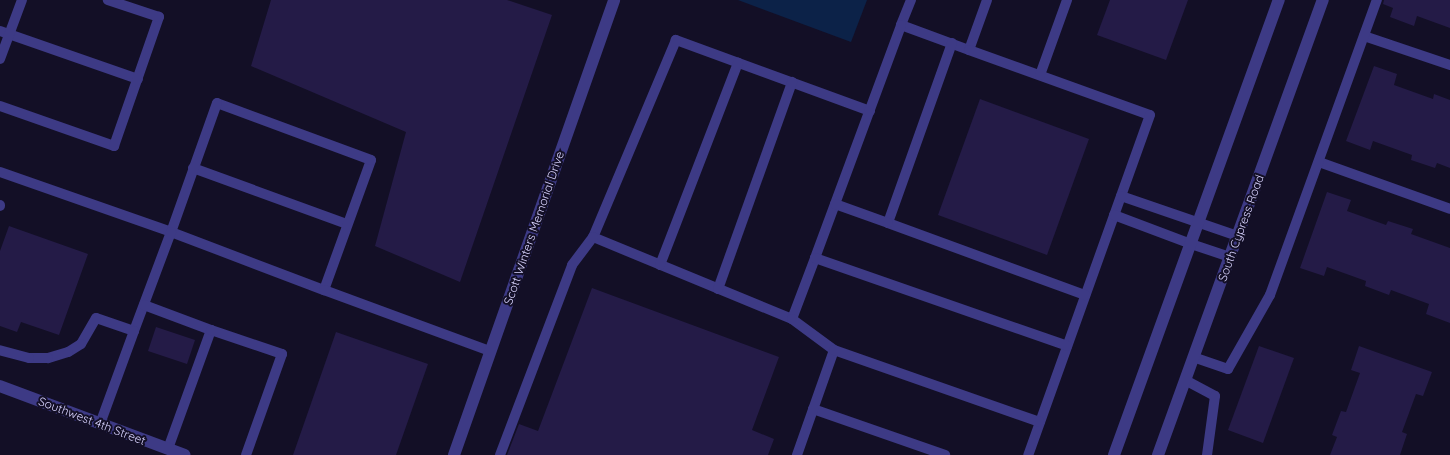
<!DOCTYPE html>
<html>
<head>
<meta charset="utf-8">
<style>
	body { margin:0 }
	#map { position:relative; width:1450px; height:455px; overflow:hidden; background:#130f26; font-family:Quicksand,sans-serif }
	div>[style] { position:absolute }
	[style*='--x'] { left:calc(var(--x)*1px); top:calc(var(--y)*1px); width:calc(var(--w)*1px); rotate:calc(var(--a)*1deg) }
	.water>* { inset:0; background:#0c2248 }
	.building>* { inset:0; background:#241b47 }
	.service>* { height:10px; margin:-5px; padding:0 5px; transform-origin:5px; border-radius:5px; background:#3d3a85 }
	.minor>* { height:12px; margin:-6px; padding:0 6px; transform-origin:6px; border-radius:6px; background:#3d3a85 }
	.tertiary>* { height:12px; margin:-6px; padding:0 6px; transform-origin:6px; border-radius:6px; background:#3d3a85 }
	span { translate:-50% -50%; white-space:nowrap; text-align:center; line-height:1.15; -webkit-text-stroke:4px #130f26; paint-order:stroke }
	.street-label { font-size:12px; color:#d9d4ff }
</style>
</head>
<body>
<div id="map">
	<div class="water">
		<div style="clip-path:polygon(738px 0,867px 0,851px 42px)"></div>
	</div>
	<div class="building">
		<div style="clip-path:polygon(271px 0,507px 0,552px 15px,460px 282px,375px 246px,406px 132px,251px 66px)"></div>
		<div style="clip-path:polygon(1110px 0,1188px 0,1166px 60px,1097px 35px)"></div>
		<div style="clip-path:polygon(1384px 0,1450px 0,1450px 28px,1417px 16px,1414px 26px,1390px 17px,1393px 8px,1383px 4px)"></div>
		<div style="clip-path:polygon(1374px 66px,1397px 74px,1394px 85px,1433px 99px,1434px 94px,1450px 100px,1450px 168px,1437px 163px,1435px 168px,1411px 160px,1412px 155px,1373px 141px,1370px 150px,1346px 141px)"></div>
		<div style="clip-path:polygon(980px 99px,1089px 139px,1047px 255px,938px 215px)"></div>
		<div style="clip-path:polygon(1327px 192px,1351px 200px,1347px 211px,1386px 225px,1388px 221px,1413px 229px,1411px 234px,1450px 248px,1450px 323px,1426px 314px,1429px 304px,1391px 290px,1389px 295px,1365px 286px,1366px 281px,1327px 267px,1324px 276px,1300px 268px)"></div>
		<div style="clip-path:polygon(9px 226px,88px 254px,59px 335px,21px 322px,17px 332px,0 326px,0 251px)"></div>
		<div style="clip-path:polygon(592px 288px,779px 357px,752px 430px,774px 439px,768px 455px,507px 455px,519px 424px,538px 431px)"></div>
		<div style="clip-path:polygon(156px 327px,195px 340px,187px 364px,148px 351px)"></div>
		<div style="clip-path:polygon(336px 332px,428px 364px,396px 455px,293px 455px)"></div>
		<div style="clip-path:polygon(1259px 346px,1294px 358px,1263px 443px,1228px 430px)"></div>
		<div style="clip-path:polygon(1359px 346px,1432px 372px,1423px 396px,1416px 394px,1402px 432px,1407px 434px,1400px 455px,1330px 455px,1337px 437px,1332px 435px,1341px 411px,1346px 412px,1360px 373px,1351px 370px)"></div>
	</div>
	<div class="service">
		<div style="--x:911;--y:0;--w:27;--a:112"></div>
		<div style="--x:901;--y:25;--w:72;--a:20.2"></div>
		<div style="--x:987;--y:0;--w:53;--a:109.8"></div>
		<div style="--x:969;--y:50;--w:192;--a:19.8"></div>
		<div style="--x:1150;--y:115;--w:361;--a:109.7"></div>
		<div style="--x:0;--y:31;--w:146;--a:19.2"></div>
		<div style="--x:1364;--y:36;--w:91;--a:18.6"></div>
		<div style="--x:952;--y:43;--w:191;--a:109.6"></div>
		<div style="--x:888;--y:223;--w:210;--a:20.1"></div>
		<div style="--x:0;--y:59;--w:63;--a:-69.6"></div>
		<div style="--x:1040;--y:75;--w:80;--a:-70.2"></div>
		<div style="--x:0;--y:106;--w:121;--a:19.3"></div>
		<div style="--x:114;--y:146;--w:137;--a:-70.8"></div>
		<div style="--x:159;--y:17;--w:54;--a:-161.6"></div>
		<div style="--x:870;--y:111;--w:207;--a:-159.9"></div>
		<div style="--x:676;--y:40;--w:214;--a:112.8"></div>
		<div style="--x:593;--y:237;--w:215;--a:22.4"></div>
		<div style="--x:792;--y:319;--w:65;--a:-69.3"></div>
		<div style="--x:815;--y:258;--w:248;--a:-69.7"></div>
		<div style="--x:1319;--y:162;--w:139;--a:19.7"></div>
		<div style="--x:193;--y:168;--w:164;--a:20"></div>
		<div style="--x:0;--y:172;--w:181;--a:19.3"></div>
		<div style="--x:171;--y:232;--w:164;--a:20.8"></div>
		<div style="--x:324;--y:290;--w:138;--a:-70.1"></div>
		<div style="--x:371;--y:160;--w:164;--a:-159.7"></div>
		<div style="--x:217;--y:103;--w:137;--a:109.6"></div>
		<div style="--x:171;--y:232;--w:106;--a:110.5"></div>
		<div style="--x:134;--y:331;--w:40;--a:-161.1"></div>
		<div style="--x:96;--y:318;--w:30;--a:120"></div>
		<div style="--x:81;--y:344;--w:15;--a:148"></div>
		<div style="--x:68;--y:352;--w:21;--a:163"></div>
		<div style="--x:48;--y:358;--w:19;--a:180"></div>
		<div style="--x:29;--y:358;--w:30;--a:-165"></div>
		<div style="--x:1121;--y:196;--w:124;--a:18.9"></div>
		<div style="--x:835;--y:204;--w:56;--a:19.7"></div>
		<div style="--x:0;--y:206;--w:1;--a:-90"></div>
		<div style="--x:1114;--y:215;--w:82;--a:20.6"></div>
		<div style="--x:1191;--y:244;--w:41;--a:18.4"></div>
		<div style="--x:815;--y:258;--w:267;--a:19.2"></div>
		<div style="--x:660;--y:265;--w:217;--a:-68.9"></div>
		<div style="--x:718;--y:289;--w:220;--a:-70.3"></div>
		<div style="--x:324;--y:290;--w:177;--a:20.2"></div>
		<div style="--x:144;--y:305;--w:72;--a:20.5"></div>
		<div style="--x:211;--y:330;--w:127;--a:109.9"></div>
		<div style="--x:792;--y:319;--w:52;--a:36.4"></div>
		<div style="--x:211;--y:330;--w:75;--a:18.7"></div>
		<div style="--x:282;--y:354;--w:107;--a:109.6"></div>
		<div style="--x:1193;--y:357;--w:37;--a:19"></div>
		<div style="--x:1228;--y:369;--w:85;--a:-60.4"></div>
		<div style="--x:1270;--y:295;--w:314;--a:-70.1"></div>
		<div style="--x:1185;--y:380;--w:34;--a:28"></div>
		<div style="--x:1215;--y:396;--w:60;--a:97.7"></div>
		<div style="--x:813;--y:409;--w:140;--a:19.2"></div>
		<div style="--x:100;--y:424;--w:99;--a:-69.9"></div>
		<div style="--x:500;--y:455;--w:203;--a:-69.2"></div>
		<div style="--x:572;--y:265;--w:35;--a:-53"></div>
		<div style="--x:797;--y:455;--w:111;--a:-70.6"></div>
		<div style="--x:834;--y:350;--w:218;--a:19.3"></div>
	</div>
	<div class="minor">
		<div style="--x:0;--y:386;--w:197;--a:20.5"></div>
		<div style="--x:454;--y:455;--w:482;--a:-70.6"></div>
	</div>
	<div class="tertiary">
		<div style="--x:1114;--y:455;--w:484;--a:-70.1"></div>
		<div style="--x:1158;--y:455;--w:484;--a:-70.1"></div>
	</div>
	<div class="street-label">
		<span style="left:534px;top:228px;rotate:-71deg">Scott Winters Memorial Drive</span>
		<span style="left:1241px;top:228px;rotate:-70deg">South Cypress Road</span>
		<span style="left:92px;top:421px;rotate:21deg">Southwest 4th Street</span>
	</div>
</div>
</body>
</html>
